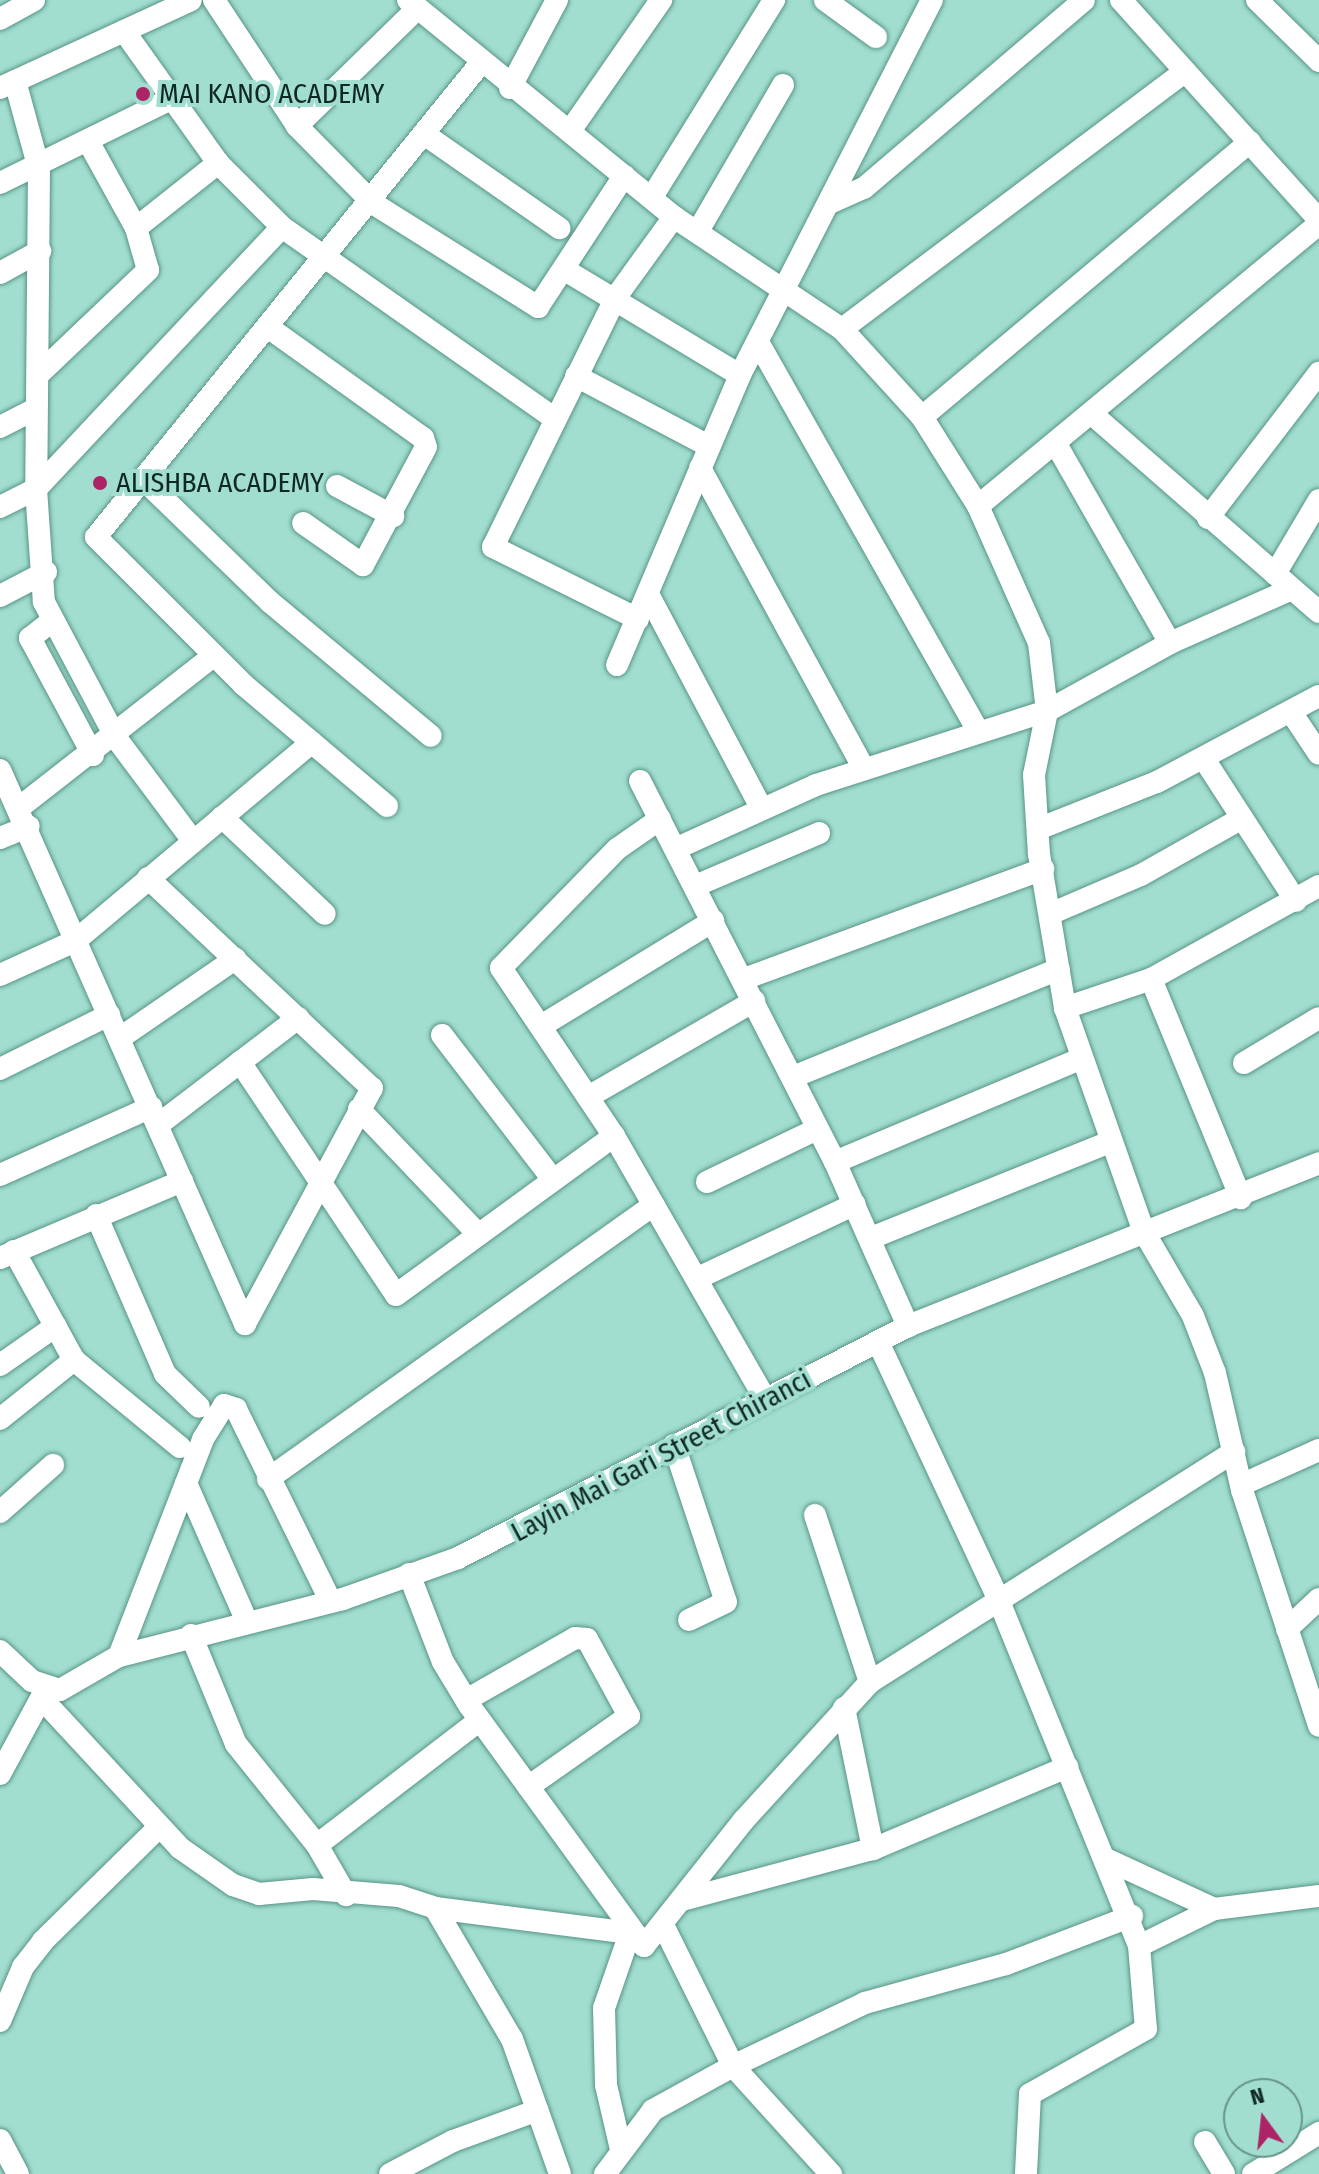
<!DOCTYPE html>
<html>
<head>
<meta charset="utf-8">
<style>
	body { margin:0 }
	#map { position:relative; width:1319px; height:2174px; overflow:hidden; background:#a1decf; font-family:"Fira Sans Condensed",sans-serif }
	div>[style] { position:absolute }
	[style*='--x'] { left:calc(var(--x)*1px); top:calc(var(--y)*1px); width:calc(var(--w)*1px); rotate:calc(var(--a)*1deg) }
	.roads { filter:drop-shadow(0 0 2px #599486) drop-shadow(0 0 2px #599486) }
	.minor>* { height:22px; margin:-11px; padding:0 11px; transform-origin:11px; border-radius:11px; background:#fff }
	.dots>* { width:22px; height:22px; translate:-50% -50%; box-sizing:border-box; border:4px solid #a1decf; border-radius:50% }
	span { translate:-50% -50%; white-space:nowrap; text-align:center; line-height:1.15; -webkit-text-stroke:8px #a1decf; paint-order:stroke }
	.poi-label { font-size:28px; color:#102823 }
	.left { translate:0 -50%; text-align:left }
	.street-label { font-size:28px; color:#102823 }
	.north { position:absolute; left:1223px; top:2078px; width:80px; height:80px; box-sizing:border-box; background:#a1decf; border:2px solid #67958a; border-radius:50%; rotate:345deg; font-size:22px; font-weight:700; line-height:32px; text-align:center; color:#102823 }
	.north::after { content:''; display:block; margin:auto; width:28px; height:36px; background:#ad2365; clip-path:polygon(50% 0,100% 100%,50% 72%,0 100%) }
</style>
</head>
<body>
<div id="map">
	<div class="roads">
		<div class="minor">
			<div style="--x:214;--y:0;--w:151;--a:56.6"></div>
			<div style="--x:297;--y:126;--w:168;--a:-44.3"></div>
			<div style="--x:408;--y:0;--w:343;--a:39.2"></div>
			<div style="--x:674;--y:217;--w:202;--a:33.7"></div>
			<div style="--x:842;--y:329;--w:119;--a:47.7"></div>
			<div style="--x:922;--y:417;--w:105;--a:57.8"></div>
			<div style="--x:978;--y:506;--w:150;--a:66"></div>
			<div style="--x:1039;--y:643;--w:68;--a:83.3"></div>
			<div style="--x:1047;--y:711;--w:65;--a:101.5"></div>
			<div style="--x:1034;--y:775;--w:79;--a:86.4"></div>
			<div style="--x:1039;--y:854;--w:156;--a:80.4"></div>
			<div style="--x:1065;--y:1008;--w:238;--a:70.6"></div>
			<div style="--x:1144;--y:1232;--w:97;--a:59.7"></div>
			<div style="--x:1193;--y:1316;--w:61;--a:68.9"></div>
			<div style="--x:1215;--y:1373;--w:120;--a:77"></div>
			<div style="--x:1242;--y:1490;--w:248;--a:71.9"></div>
			<div style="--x:825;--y:0;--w:63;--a:36"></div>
			<div style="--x:1121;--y:0;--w:296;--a:48"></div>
			<div style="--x:1257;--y:0;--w:87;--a:44.5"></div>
			<div style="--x:0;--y:19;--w:39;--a:-29"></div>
			<div style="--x:124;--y:31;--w:162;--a:54.5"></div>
			<div style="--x:218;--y:163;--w:91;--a:45"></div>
			<div style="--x:282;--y:227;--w:330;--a:35.1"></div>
			<div style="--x:15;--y:81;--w:91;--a:74.7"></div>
			<div style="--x:39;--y:169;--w:320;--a:90.5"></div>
			<div style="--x:36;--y:489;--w:113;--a:86"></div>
			<div style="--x:44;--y:602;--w:154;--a:62.1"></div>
			<div style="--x:116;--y:738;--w:129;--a:53.2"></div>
			<div style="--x:0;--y:88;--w:210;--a:-24.7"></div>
			<div style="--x:510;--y:88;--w:100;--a:-61.9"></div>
			<div style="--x:297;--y:126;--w:110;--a:45.4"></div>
			<div style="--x:374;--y:204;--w:194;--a:32.1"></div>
			<div style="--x:538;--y:307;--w:157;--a:-56.7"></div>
			<div style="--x:570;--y:131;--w:160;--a:-55.2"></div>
			<div style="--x:424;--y:134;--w:165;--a:34.8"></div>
			<div style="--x:0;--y:183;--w:193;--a:-26.2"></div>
			<div style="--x:652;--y:197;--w:232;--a:-58.2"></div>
			<div style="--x:832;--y:202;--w:35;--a:-24"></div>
			<div style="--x:864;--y:188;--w:289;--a:-40.5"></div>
			<div style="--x:136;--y:228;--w:105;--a:-38.4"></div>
			<div style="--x:698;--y:231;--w:169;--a:-59.8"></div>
			<div style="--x:565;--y:270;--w:204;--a:31"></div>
			<div style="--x:0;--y:273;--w:46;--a:-28.8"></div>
			<div style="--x:842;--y:329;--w:429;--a:-36.9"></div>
			<div style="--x:272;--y:330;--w:186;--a:35.6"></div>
			<div style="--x:423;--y:438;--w:9;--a:72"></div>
			<div style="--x:426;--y:447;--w:134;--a:118.1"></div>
			<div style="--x:363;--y:565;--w:73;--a:-145"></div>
			<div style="--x:758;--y:342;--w:447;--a:60.5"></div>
			<div style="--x:41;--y:372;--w:148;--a:-43.6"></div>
			<div style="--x:148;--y:270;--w:44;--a:-105.9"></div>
			<div style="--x:136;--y:228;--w:99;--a:-118.9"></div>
			<div style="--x:576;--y:376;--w:150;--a:27.8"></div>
			<div style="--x:1092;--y:414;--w:301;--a:41.1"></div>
			<div style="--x:922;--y:417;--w:428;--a:-40"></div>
			<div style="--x:0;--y:427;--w:39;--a:-27"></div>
			<div style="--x:1056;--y:444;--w:229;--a:60.2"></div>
			<div style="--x:700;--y:468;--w:343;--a:61.4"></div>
			<div style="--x:143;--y:479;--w:177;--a:44.1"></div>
			<div style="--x:270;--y:602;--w:209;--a:39.8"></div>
			<div style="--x:337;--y:486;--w:64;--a:28.2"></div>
			<div style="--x:978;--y:506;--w:442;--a:-39.6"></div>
			<div style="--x:0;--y:507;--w:40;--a:-26.6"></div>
			<div style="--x:36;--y:489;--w:359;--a:-46.8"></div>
			<div style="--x:1208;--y:518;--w:183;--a:-52.6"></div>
			<div style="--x:1275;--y:574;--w:86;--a:-59.3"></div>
			<div style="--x:648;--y:594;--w:241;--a:62.1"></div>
			<div style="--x:0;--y:596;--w:52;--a:-27.6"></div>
			<div style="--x:638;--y:619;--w:162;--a:-153.6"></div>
			<div style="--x:493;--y:547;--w:279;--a:-63.8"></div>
			<div style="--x:616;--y:297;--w:99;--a:-54.1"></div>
			<div style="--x:52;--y:621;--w:28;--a:142"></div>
			<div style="--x:30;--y:638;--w:133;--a:61.7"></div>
			<div style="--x:617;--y:665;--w:315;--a:-67"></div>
			<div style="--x:740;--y:375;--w:421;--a:-62.9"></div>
			<div style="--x:1291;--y:712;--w:50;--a:56.3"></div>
			<div style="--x:1204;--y:759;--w:169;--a:57.1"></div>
			<div style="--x:0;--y:770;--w:606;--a:66.14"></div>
			<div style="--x:640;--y:781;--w:428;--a:62.9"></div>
			<div style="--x:835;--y:1162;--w:180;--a:66"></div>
			<div style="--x:387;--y:806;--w:187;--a:-139.8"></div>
			<div style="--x:244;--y:685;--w:209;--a:-135"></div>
			<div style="--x:96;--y:537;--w:609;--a:-50.93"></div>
			<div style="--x:20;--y:807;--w:245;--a:-38"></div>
			<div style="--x:222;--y:817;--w:141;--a:43.3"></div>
			<div style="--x:660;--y:819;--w:52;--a:145.1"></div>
			<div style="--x:617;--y:849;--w:166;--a:134.3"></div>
			<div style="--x:501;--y:968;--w:202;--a:56.1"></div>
			<div style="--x:614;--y:1136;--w:301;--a:60.1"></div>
			<div style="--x:1038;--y:829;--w:128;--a:-21.6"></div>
			<div style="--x:1157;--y:782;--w:183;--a:-28"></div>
			<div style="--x:0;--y:838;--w:31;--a:-22"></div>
			<div style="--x:675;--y:849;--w:155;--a:-24.4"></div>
			<div style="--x:816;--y:785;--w:243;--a:-17.8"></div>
			<div style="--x:1047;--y:711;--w:141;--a:-28.9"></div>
			<div style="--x:1170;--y:643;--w:133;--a:-23.9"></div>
			<div style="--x:148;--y:878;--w:307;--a:43.2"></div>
			<div style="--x:372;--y:1088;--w:268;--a:118.3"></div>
			<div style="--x:695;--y:886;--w:135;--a:-23.1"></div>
			<div style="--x:1050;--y:914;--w:99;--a:-23.2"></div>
			<div style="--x:1141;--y:875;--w:116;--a:-29.4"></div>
			<div style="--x:0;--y:975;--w:82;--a:-24.4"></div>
			<div style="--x:75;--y:941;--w:309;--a:-40"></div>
			<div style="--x:744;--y:979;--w:319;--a:-20.2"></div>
			<div style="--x:1151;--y:979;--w:237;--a:67.7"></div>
			<div style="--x:1065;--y:1008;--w:91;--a:-18.6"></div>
			<div style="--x:1151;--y:979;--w:192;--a:-29"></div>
			<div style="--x:541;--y:1026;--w:202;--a:-31.4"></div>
			<div style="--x:442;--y:1035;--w:179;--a:52.5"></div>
			<div style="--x:120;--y:1038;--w:140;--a:-34.5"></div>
			<div style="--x:240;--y:1062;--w:280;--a:56.2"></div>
			<div style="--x:396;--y:1295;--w:270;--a:-36.1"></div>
			<div style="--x:1244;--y:1063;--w:87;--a:-31"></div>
			<div style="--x:0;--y:1069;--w:122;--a:-26.4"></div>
			<div style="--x:793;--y:1077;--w:287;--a:-22.1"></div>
			<div style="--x:588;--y:1097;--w:192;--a:-30"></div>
			<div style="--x:359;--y:1109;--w:170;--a:46.4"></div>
			<div style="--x:159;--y:1124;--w:175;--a:-37.3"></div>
			<div style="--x:835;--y:1162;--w:268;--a:-22.8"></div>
			<div style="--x:0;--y:1175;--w:166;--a:-24.2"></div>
			<div style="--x:707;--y:1182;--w:122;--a:-25.7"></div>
			<div style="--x:96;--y:1215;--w:173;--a:66.5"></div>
			<div style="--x:165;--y:1374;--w:47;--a:44.1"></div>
			<div style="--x:871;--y:1238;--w:258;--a:-21.9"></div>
			<div style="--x:14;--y:1251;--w:124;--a:61.2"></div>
			<div style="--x:74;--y:1360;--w:137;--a:39.4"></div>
			<div style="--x:0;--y:1258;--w:198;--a:-22.9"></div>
			<div style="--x:700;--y:1277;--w:171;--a:-25.2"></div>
			<div style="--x:879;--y:1344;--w:278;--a:64.9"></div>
			<div style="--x:997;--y:1596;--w:378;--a:67.9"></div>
			<div style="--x:1139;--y:1946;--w:83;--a:85.2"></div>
			<div style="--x:1146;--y:2029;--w:133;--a:150.7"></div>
			<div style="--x:1030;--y:2094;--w:80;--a:92.9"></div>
			<div style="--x:0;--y:1365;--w:68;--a:-34.9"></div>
			<div style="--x:0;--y:1419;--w:95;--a:-38.6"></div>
			<div style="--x:674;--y:1445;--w:165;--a:71.7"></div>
			<div style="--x:726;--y:1602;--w:41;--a:154.1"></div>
			<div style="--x:268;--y:1479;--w:473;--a:-35.4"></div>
			<div style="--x:186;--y:1483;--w:152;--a:66.3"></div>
			<div style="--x:1241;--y:1485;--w:85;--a:-24.2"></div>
			<div style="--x:0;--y:1512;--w:71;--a:-41.6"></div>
			<div style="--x:815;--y:1515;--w:176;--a:71.8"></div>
			<div style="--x:409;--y:1574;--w:94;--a:68.9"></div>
			<div style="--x:443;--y:1662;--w:50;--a:58.8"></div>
			<div style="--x:469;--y:1705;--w:298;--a:54"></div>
			<div style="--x:644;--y:1946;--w:161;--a:-51.6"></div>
			<div style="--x:744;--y:1820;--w:187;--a:-47.6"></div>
			<div style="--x:870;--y:1682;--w:431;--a:-32.3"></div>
			<div style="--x:1287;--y:1629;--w:44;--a:-43.2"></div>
			<div style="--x:191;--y:1635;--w:118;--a:67.6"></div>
			<div style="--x:236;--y:1744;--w:129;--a:51.3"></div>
			<div style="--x:317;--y:1845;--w:58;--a:59.9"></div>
			<div style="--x:0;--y:1651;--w:44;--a:43.2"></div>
			<div style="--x:32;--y:1681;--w:29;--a:18"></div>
			<div style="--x:60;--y:1690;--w:68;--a:-30"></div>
			<div style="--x:119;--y:1656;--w:231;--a:-14.3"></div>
			<div style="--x:343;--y:1599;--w:122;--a:-19.6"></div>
			<div style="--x:458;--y:1558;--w:506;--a:-27.27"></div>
			<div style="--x:908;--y:1326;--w:442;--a:-21.6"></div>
			<div style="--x:119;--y:1656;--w:233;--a:-68.8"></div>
			<div style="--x:203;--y:1439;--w:40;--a:-58"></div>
			<div style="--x:224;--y:1405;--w:13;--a:18"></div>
			<div style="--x:236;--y:1409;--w:215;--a:63.8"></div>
			<div style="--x:466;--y:1700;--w:125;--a:-29.6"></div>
			<div style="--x:575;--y:1638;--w:12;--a:5"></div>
			<div style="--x:587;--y:1639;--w:88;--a:61.4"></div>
			<div style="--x:629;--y:1716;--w:123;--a:144.9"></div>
			<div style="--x:44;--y:1701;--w:200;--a:47.2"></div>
			<div style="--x:180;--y:1848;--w:65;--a:34.9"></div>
			<div style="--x:233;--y:1885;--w:28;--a:19"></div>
			<div style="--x:259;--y:1894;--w:54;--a:-5.3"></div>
			<div style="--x:313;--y:1889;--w:86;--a:4.7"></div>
			<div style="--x:399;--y:1896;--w:38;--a:18"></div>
			<div style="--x:435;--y:1908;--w:152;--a:59.6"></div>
			<div style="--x:512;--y:2039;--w:143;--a:70.4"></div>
			<div style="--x:0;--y:1774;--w:97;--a:-61.6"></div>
			<div style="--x:317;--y:1845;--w:205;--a:-37.5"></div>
			<div style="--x:873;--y:1849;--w:211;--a:-22.9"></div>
			<div style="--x:1108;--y:1860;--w:117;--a:24.8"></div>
			<div style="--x:682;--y:1900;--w:198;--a:-15"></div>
			<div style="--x:873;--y:1849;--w:144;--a:-101.6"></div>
			<div style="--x:435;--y:1908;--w:197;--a:7.3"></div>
			<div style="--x:630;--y:1933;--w:79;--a:109.1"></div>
			<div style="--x:604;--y:2008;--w:77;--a:88.5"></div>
			<div style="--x:606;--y:2085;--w:62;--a:76.9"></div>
			<div style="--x:664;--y:1927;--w:155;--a:63.6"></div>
			<div style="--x:733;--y:2066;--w:146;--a:47.8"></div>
			<div style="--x:1139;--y:1946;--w:84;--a:-26.3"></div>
			<div style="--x:1214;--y:1909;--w:106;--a:-7.1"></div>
			<div style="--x:0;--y:2021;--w:59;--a:-66.9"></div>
			<div style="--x:23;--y:1967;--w:33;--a:-52"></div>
			<div style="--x:43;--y:1941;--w:163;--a:-44.5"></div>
			<div style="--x:0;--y:2140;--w:38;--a:62"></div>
			<div style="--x:1205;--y:2142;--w:37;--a:59"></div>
			<div style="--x:390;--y:2174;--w:71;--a:-27.6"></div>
			<div style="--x:453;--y:2141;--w:90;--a:-20"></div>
			<div style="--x:605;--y:2174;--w:80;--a:-53.1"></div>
			<div style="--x:653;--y:2110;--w:91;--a:-28.8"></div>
			<div style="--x:733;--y:2066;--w:146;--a:-25.5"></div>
			<div style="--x:865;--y:2003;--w:146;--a:-15.5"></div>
			<div style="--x:1006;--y:1964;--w:135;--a:-20.9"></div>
			<div style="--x:1253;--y:2174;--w:78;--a:-31.8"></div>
		</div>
	</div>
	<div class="dots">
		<div style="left:143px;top:94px;background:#ad2365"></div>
		<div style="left:100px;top:483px;background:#ad2365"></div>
	</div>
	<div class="poi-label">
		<span class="left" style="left:159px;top:94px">MAI KANO ACADEMY</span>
		<span class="left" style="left:116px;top:483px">ALISHBA ACADEMY</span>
	</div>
	<div class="street-label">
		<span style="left:661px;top:1456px;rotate:-28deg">Layin Mai Gari Street Chiranci</span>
	</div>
	<div class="north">N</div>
</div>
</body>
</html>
